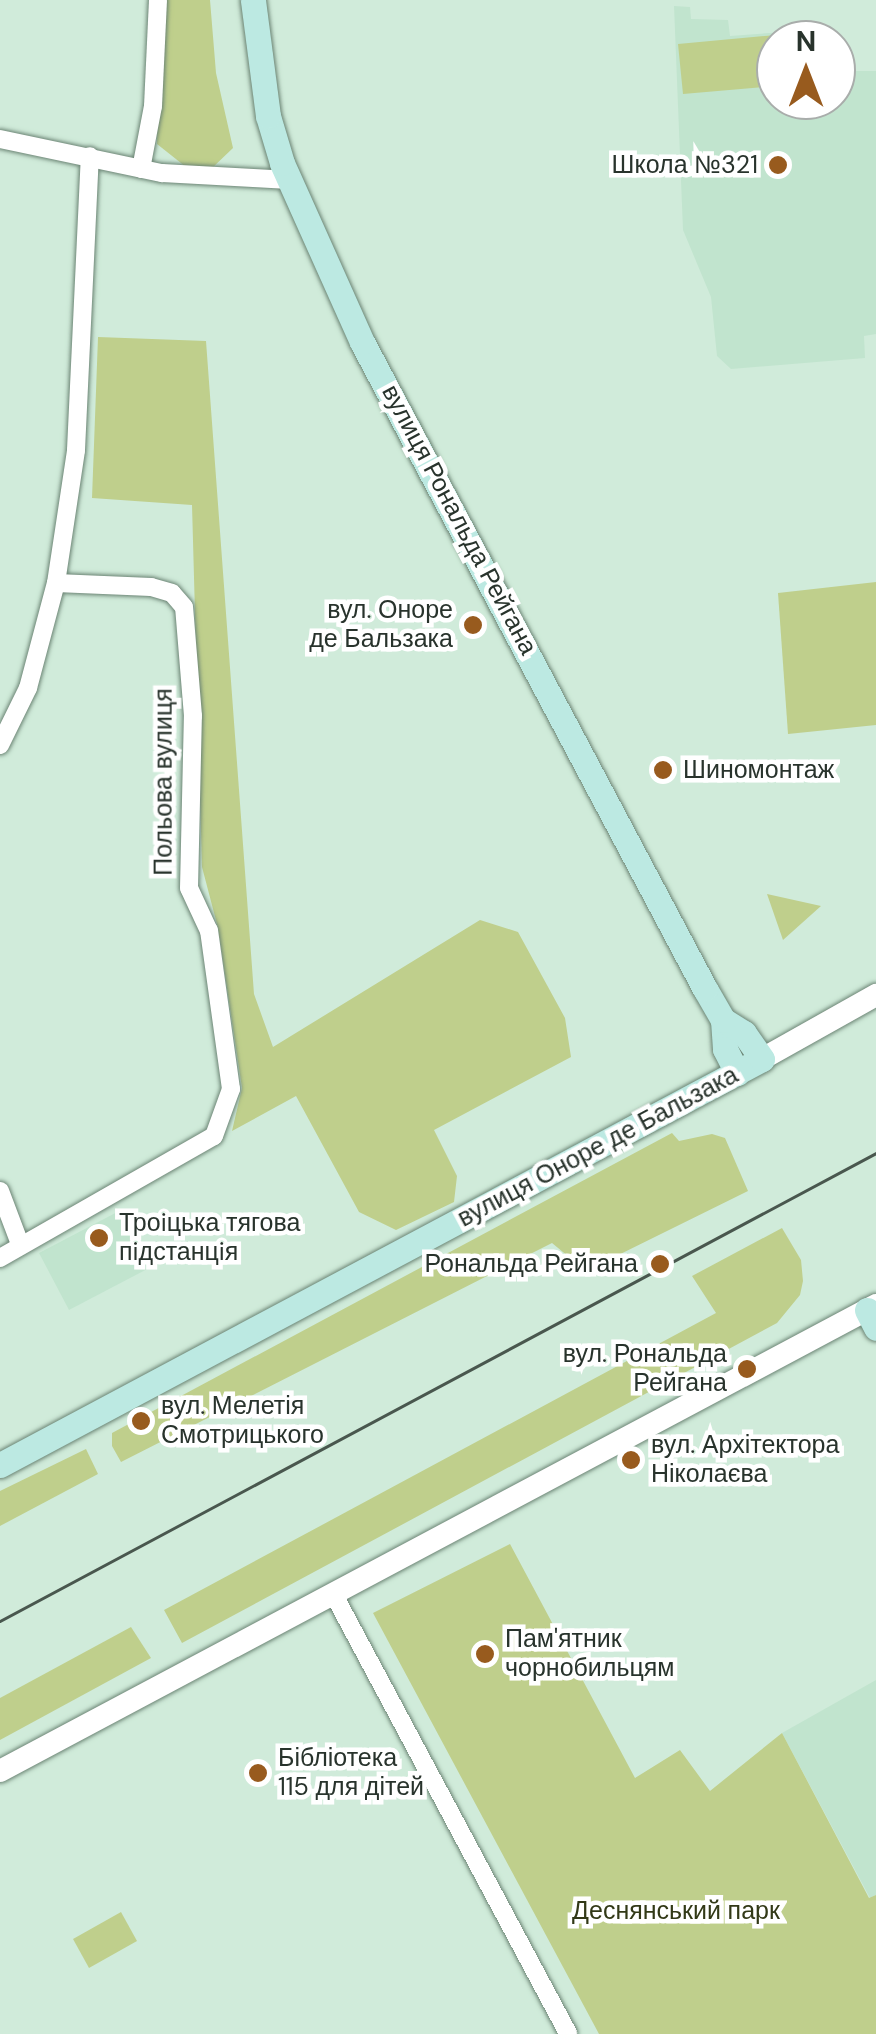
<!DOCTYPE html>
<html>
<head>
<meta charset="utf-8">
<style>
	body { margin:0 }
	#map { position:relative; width:876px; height:2034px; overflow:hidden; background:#d0ebda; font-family:"DM Sans",sans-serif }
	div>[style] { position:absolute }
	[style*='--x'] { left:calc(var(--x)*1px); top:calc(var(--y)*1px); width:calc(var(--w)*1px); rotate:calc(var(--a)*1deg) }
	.built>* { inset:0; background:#c1e4ce }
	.green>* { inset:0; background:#bfcf8c }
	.roads { filter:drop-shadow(0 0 2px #6b8474) drop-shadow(0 0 2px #6b8474) }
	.minor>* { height:18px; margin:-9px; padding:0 9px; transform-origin:9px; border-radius:9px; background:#fff }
	.tertiary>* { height:22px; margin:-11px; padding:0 11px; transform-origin:11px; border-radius:11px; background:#fff }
	.secondary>* { height:25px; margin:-12.5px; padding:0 12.5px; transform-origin:12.5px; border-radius:12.5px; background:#bce9e2 }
	.tram>* { height:2.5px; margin:-1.25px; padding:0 1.25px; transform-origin:1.25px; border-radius:1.25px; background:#49574e }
	.dots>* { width:28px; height:28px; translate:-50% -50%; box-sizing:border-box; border:5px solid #fff; border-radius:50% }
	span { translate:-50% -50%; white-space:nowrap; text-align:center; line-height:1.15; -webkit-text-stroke:9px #fff; paint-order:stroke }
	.poi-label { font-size:25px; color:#28332c }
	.right { translate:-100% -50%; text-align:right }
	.left { translate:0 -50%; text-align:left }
	.street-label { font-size:25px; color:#28332c }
	.park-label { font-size:25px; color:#323917 }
	.north { position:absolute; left:756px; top:20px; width:100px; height:100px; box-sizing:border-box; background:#fff; border:2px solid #a9adab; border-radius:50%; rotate:0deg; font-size:28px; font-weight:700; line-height:40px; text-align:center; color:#28332c }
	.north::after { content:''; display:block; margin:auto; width:35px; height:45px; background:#985b1e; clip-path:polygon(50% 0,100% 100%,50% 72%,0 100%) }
</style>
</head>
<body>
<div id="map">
	<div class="built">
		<div style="clip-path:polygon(674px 6px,690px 7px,691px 19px,728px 20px,730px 36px,783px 32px,784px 40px,776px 40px,776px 100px,836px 100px,836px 58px,848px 57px,849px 71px,876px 71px,876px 334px,864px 336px,865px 358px,731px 369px,717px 356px,711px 297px,683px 230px)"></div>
		<div style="clip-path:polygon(123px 1209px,153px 1266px,69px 1310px,39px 1253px)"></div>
		<div style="clip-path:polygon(876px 1680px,876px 1895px,870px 1898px,782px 1733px)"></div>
	</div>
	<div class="green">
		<div style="clip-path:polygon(160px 0,210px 0,216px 73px,233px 148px,210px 170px,186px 167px,157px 144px)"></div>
		<div style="clip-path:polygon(776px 35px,776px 86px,683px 94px,678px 44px)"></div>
		<div style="clip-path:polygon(98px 337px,206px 341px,254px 994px,273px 1047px,480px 920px,518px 932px,565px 1018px,571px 1057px,434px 1130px,457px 1176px,454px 1202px,396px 1230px,359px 1212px,296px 1096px,232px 1131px,242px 1088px,218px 928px,202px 867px,192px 505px,92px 498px)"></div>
		<div style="clip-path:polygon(876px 582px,876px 725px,788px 734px,778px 593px)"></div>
		<div style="clip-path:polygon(767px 894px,821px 906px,783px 940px)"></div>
		<div style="clip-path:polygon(672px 1133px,679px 1141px,712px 1134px,725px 1138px,748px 1191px,586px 1271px,552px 1243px,121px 1462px,112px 1446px,112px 1433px)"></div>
		<div style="clip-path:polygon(782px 1228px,801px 1260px,803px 1281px,800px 1295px,777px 1323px,182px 1643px,164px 1610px,716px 1313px,692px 1276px)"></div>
		<div style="clip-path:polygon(86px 1449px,98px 1474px,0 1526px,0 1491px)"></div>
		<div style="clip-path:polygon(510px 1544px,635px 1778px,680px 1750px,710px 1791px,782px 1733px,869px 1898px,876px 1895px,876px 2034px,599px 2034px,373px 1613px)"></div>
		<div style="clip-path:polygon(131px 1627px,151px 1658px,0 1740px,0 1698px)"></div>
		<div style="clip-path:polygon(121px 1912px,137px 1941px,89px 1968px,73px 1939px)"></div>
	</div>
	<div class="roads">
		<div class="minor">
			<div style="--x:0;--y:139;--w:166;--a:11.9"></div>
			<div style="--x:162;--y:173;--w:128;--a:3.1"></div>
			<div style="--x:141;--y:169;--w:64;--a:-79.2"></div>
			<div style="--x:153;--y:106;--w:106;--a:-87.3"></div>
			<div style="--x:0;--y:745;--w:64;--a:-63.8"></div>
			<div style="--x:28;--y:688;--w:109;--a:-75.1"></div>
			<div style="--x:56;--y:583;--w:134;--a:-81.4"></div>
			<div style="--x:76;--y:450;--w:294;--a:-87.3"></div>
			<div style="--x:0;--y:1191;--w:57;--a:69.3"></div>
			<div style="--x:0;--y:1258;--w:246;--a:-29.7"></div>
			<div style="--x:214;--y:1136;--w:50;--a:-70.1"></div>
			<div style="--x:231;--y:1089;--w:160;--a:-97.9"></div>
			<div style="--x:209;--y:931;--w:47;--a:-114.9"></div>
			<div style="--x:189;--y:888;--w:172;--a:-88.7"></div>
			<div style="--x:193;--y:716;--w:109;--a:-94.7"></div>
			<div style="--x:184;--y:607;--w:18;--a:-131"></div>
			<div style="--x:172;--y:593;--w:22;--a:-164"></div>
			<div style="--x:151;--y:587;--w:95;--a:-177.6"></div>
			<div style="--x:334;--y:1595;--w:497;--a:61.9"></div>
		</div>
		<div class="tertiary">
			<div style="--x:762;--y:1059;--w:131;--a:-29.3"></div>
			<div style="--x:0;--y:1771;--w:992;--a:-28.01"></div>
		</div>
		<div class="secondary">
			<div style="--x:723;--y:1020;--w:29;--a:86"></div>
			<div style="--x:725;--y:1049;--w:27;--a:63"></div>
			<div style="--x:867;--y:1310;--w:20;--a:63"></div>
			<div style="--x:0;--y:1465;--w:863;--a:-28.05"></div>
			<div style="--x:762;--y:1059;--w:32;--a:-125"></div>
			<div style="--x:744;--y:1033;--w:25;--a:-148"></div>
			<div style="--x:723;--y:1020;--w:36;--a:-120"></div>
			<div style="--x:705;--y:989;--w:732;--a:-117.93"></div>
			<div style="--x:362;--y:342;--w:196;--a:-114.1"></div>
			<div style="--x:282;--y:163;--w:49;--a:-106.6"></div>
			<div style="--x:268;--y:116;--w:117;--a:-97.4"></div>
		</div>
	</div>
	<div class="tram">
		<div style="--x:0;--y:1621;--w:993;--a:-28.11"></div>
	</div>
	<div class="dots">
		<div style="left:778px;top:165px;background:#985b1e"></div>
		<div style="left:473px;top:625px;background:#985b1e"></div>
		<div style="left:663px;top:770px;background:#985b1e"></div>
		<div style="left:99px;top:1238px;background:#985b1e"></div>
		<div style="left:660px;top:1264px;background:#985b1e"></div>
		<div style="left:747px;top:1369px;background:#985b1e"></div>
		<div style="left:141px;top:1421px;background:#985b1e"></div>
		<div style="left:631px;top:1460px;background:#985b1e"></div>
		<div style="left:485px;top:1654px;background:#985b1e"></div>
		<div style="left:258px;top:1773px;background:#985b1e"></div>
	</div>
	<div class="poi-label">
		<span class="right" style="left:758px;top:165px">Школа №321</span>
		<span class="right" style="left:453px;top:625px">вул. Оноре<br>де Бальзака</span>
		<span class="left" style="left:683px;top:770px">Шиномонтаж</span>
		<span class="left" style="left:119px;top:1238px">Троiцька тягова<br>пiдстанцiя</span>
		<span class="right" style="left:638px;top:1264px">Рональда Рейгана</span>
		<span class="right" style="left:727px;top:1369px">вул. Рональда<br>Рейгана</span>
		<span class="left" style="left:161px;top:1421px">вул. Мелетія<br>Смотрицького</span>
		<span class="left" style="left:651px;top:1460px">вул. Архітектора<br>Ніколаєва</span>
		<span class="left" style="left:505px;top:1654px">Пам'ятник<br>чорнобильцям</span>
		<span class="left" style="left:278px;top:1773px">Бібліотека<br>115 для дітей</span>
	</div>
	<div class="street-label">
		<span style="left:459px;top:520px;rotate:62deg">вулиця Рональда Рейгана</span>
		<span style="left:164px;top:782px;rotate:-90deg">Польова вулиця</span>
		<span style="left:598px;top:1147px;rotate:-28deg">вулиця Оноре де Бальзака</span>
	</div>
	<div class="park-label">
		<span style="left:676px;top:1911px">Деснянський парк</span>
	</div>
	<div class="north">N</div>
</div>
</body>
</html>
